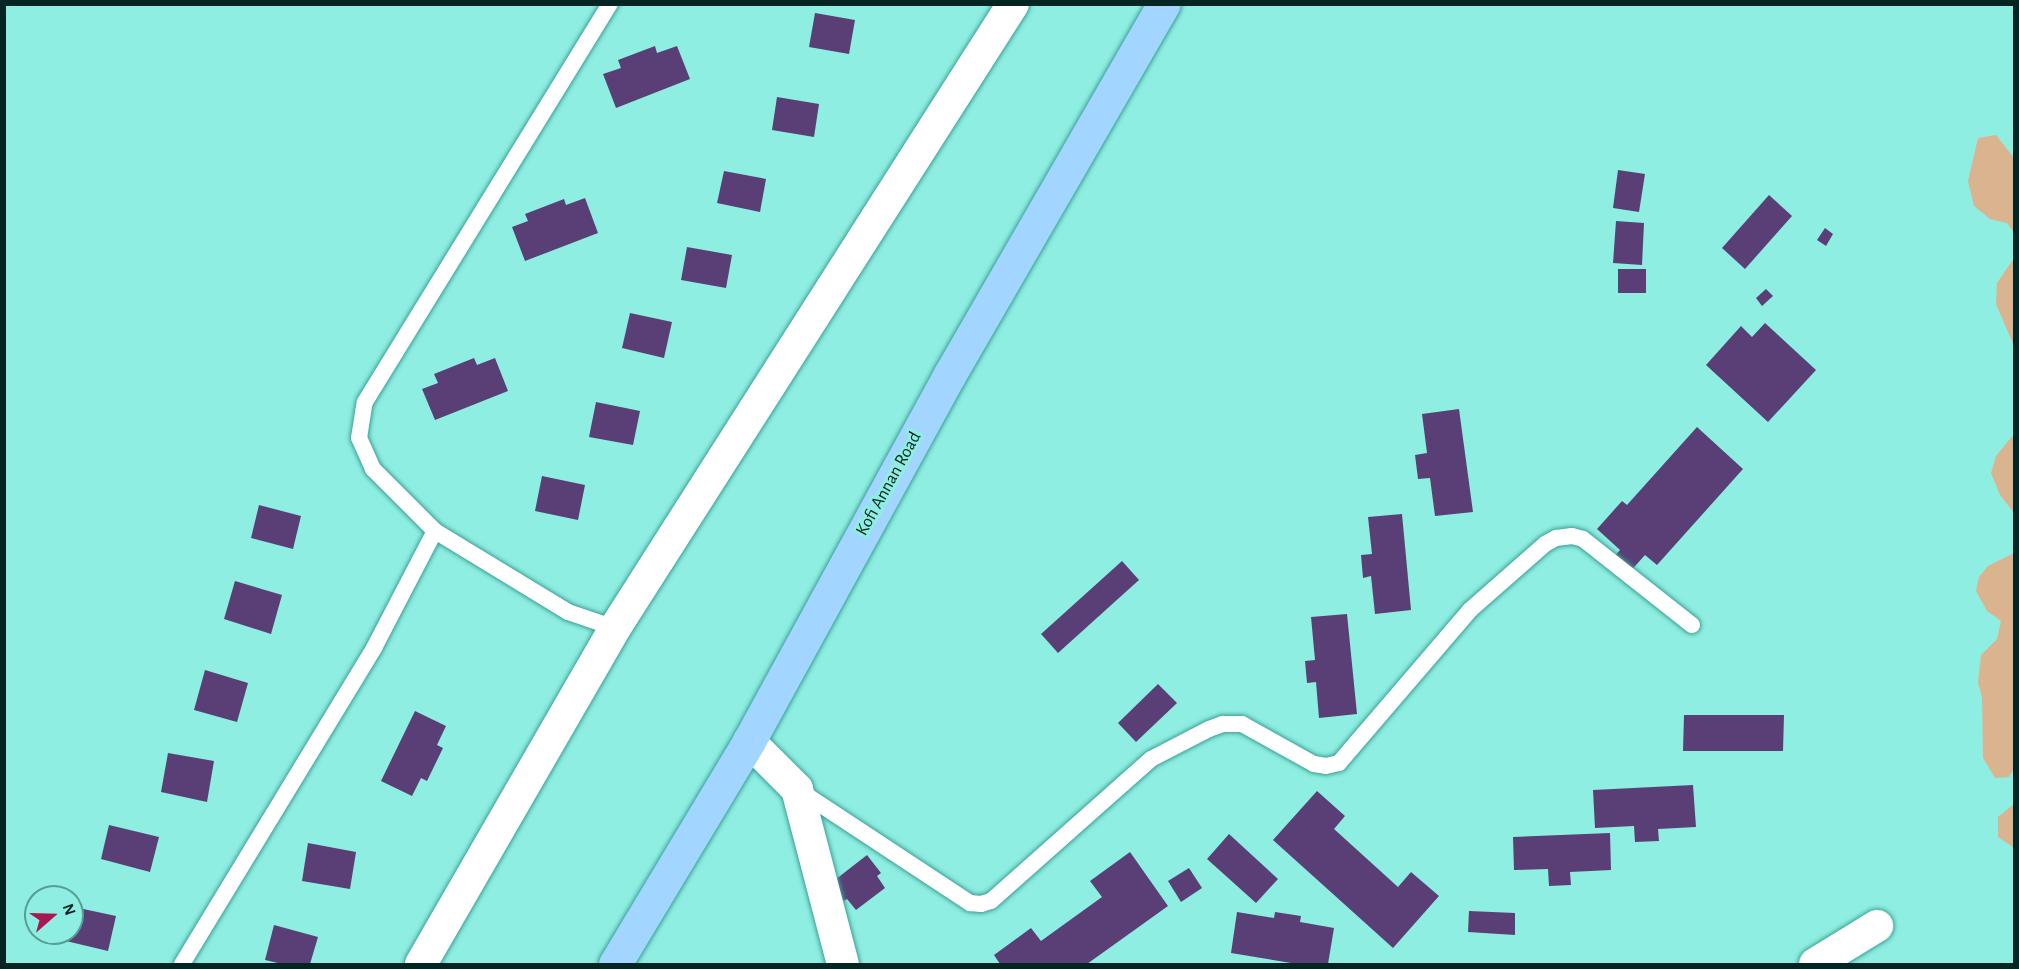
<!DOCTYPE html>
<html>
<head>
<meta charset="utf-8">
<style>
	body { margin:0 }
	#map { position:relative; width:2019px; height:969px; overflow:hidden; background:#8eeee1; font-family:"Alegreya Sans",sans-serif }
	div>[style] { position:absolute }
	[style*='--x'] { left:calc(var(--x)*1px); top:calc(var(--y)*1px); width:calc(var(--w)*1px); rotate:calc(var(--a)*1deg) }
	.green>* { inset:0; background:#dab38f }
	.building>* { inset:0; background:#5a3f76 }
	.roads { filter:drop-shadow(0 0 2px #3da096) drop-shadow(0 0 2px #3da096) }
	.service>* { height:16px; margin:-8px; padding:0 8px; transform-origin:8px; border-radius:8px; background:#fff }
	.minor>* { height:32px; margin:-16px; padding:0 16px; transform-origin:16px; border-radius:16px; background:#fff }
	.primary>* { height:33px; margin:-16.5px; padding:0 16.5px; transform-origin:16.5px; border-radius:16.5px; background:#a2d5ff }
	span { translate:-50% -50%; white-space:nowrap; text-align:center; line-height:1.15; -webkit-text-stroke:6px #8eeee1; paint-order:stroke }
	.street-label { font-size:18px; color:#052522 }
	.frame { position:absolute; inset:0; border:6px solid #052522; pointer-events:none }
	.north { position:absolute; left:24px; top:885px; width:60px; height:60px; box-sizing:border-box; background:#8eeee1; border:2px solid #579e95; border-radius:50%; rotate:70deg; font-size:16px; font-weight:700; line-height:24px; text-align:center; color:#052522 }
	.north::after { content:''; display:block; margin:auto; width:21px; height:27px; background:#a91750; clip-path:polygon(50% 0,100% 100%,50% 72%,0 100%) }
</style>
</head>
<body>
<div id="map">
	<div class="green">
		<div style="clip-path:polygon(1996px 135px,2014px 158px,2014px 233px,2007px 223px,1990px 219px,1974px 206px,1968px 181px,1978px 138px)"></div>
		<div style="clip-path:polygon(2014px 258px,2014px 346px,1996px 304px,1997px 283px)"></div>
		<div style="clip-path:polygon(2014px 434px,2014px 513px,2000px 495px,1991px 473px,1996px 456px)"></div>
		<div style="clip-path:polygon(2014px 553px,2014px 769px,2009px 777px,1995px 778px,1983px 758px,1982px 697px,1978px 683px,1981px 655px,1997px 639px,2001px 621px,1987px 611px,1976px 591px,1979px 577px,1988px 566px)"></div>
		<div style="clip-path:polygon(2014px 804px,2014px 848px,1998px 837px,1998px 817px)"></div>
	</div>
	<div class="building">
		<div style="clip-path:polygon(815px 13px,855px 20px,849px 54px,809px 47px)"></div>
		<div style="clip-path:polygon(655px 46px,657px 53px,677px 46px,690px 79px,616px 108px,603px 74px,621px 68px,618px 60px)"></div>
		<div style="clip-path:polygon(777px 97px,819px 104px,814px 137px,772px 130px)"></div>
		<div style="clip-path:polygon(1618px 170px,1645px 174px,1639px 212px,1613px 208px)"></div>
		<div style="clip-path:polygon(724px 171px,766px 179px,760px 212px,717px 203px)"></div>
		<div style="clip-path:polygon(1769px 195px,1792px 216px,1745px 269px,1722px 248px)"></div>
		<div style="clip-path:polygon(585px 198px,598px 233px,525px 261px,512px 227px,528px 221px,525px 214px,564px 199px,566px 205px)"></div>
		<div style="clip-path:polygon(1616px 221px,1644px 223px,1642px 265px,1613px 263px)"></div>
		<div style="clip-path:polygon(1825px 228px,1833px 234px,1826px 246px,1817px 240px)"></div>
		<div style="clip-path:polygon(687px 247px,732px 255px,726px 288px,681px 280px)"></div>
		<div style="clip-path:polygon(1618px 269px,1646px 269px,1646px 293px,1618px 293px)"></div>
		<div style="clip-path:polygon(1766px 289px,1773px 296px,1762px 306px,1756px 298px)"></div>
		<div style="clip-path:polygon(630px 313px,672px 322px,664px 358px,622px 348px)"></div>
		<div style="clip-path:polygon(1765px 323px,1816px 370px,1768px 422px,1706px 365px,1741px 326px,1752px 337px)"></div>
		<div style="clip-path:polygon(474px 358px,477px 365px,495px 358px,508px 391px,435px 420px,422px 389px,438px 383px,434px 374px)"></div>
		<div style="clip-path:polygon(596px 402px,640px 411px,633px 445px,589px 437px)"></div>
		<div style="clip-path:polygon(1459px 409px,1473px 512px,1435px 516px,1430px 478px,1418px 479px,1415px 455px,1427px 453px,1422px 414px)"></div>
		<div style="clip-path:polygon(1697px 427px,1743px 469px,1657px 565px,1645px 555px,1628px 574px,1612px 559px,1620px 550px,1597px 529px,1622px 501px,1627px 505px)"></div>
		<div style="clip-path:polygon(542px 476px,585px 485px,578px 520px,535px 511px)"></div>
		<div style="clip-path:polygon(259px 505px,301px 516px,293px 549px,251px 538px)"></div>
		<div style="clip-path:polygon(1402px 514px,1411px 610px,1375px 614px,1371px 576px,1363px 578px,1361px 555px,1372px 554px,1368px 517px)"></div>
		<div style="clip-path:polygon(1122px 561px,1139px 580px,1058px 653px,1041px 634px)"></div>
		<div style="clip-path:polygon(235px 581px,282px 595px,271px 634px,224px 619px)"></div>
		<div style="clip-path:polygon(1347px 614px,1357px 714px,1319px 718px,1316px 682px,1307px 683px,1305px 661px,1315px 660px,1311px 617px)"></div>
		<div style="clip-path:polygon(205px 670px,248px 683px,237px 722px,194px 710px)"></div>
		<div style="clip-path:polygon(1158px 684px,1177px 703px,1136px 742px,1118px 723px)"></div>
		<div style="clip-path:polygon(415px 711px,446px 726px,437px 745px,443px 748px,427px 781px,421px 778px,412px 796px,381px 781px)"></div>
		<div style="clip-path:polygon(1684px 715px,1784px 715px,1783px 751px,1683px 751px)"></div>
		<div style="clip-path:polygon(168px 753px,214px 761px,207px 802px,161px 792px)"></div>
		<div style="clip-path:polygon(1693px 785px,1696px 827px,1658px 829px,1659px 841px,1635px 842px,1634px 826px,1595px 828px,1593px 790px)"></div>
		<div style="clip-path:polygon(1317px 791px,1345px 816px,1334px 829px,1398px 887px,1411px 872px,1439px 896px,1393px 948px,1273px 840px)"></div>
		<div style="clip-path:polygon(109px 825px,159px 837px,150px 872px,101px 859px)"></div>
		<div style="clip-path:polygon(1610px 833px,1611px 870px,1570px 872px,1571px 885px,1549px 886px,1548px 869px,1514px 870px,1513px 837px)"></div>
		<div style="clip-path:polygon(1229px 834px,1278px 879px,1256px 903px,1207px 859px)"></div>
		<div style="clip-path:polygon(308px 843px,356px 852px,350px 889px,302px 881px)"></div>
		<div style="clip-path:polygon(1130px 852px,1168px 906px,1087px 964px,1000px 964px,994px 955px,1031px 928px,1041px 941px,1102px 897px,1090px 881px)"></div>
		<div style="clip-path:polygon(867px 855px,881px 873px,877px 876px,885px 888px,856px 910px,847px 899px,844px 901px,831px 883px)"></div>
		<div style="clip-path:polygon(1189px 868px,1202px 888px,1181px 902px,1168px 881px)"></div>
		<div style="clip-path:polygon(74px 907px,116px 916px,108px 951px,66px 941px,68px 933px,72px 933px)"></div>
		<div style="clip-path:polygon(1469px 911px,1515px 913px,1515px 935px,1468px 932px)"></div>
		<div style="clip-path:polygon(1237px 912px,1274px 918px,1275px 912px,1301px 916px,1300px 922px,1334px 928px,1328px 964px,1297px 964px,1231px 953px)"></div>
		<div style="clip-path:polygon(274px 925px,318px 937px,310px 964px,282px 964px,265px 960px)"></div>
	</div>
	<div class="roads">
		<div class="service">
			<div style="--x:435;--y:531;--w:88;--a:-135"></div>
			<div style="--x:373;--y:469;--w:34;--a:-114"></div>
			<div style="--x:359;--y:438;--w:36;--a:-81"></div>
			<div style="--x:365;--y:402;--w:467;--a:-58.4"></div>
			<div style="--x:800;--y:791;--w:204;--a:33.4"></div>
			<div style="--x:970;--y:903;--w:11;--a:5"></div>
			<div style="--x:981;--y:904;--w:10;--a:-17"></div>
			<div style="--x:991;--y:901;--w:214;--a:-41.6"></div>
			<div style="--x:1151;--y:759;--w:65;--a:-27.3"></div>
			<div style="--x:1209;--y:729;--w:15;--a:-20"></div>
			<div style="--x:1223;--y:724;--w:19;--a:0"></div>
			<div style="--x:1242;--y:724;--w:82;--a:29.1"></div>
			<div style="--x:1314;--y:764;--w:12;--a:9"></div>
			<div style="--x:1326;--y:766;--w:13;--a:-13"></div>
			<div style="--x:1339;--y:763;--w:201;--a:-49.4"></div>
			<div style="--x:1470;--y:610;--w:100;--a:-41.3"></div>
			<div style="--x:1545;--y:544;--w:13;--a:-29"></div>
			<div style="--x:1556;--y:538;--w:16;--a:-7"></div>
			<div style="--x:1572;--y:536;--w:11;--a:15"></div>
			<div style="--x:1583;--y:539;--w:139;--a:38.3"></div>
			<div style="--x:182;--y:964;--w:370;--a:-58.7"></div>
			<div style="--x:374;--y:648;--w:132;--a:-62.5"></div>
			<div style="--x:435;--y:531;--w:156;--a:31.3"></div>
			<div style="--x:568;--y:612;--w:50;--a:18.8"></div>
		</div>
		<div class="minor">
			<div style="--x:749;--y:741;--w:68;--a:45"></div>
			<div style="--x:797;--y:789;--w:181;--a:75.3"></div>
			<div style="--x:421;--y:964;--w:388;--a:-60"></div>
			<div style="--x:615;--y:628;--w:740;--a:-57.47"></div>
			<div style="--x:1815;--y:964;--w:73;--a:-31.5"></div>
		</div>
		<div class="primary">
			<div style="--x:615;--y:964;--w:260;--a:-59"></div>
			<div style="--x:749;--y:741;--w:418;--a:-61.3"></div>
			<div style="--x:950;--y:374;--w:427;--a:-60"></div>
		</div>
	</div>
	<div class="street-label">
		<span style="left:889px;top:484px;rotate:-61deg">Kofi Annan Road</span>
	</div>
	<div class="frame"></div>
	<div class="north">N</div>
</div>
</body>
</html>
